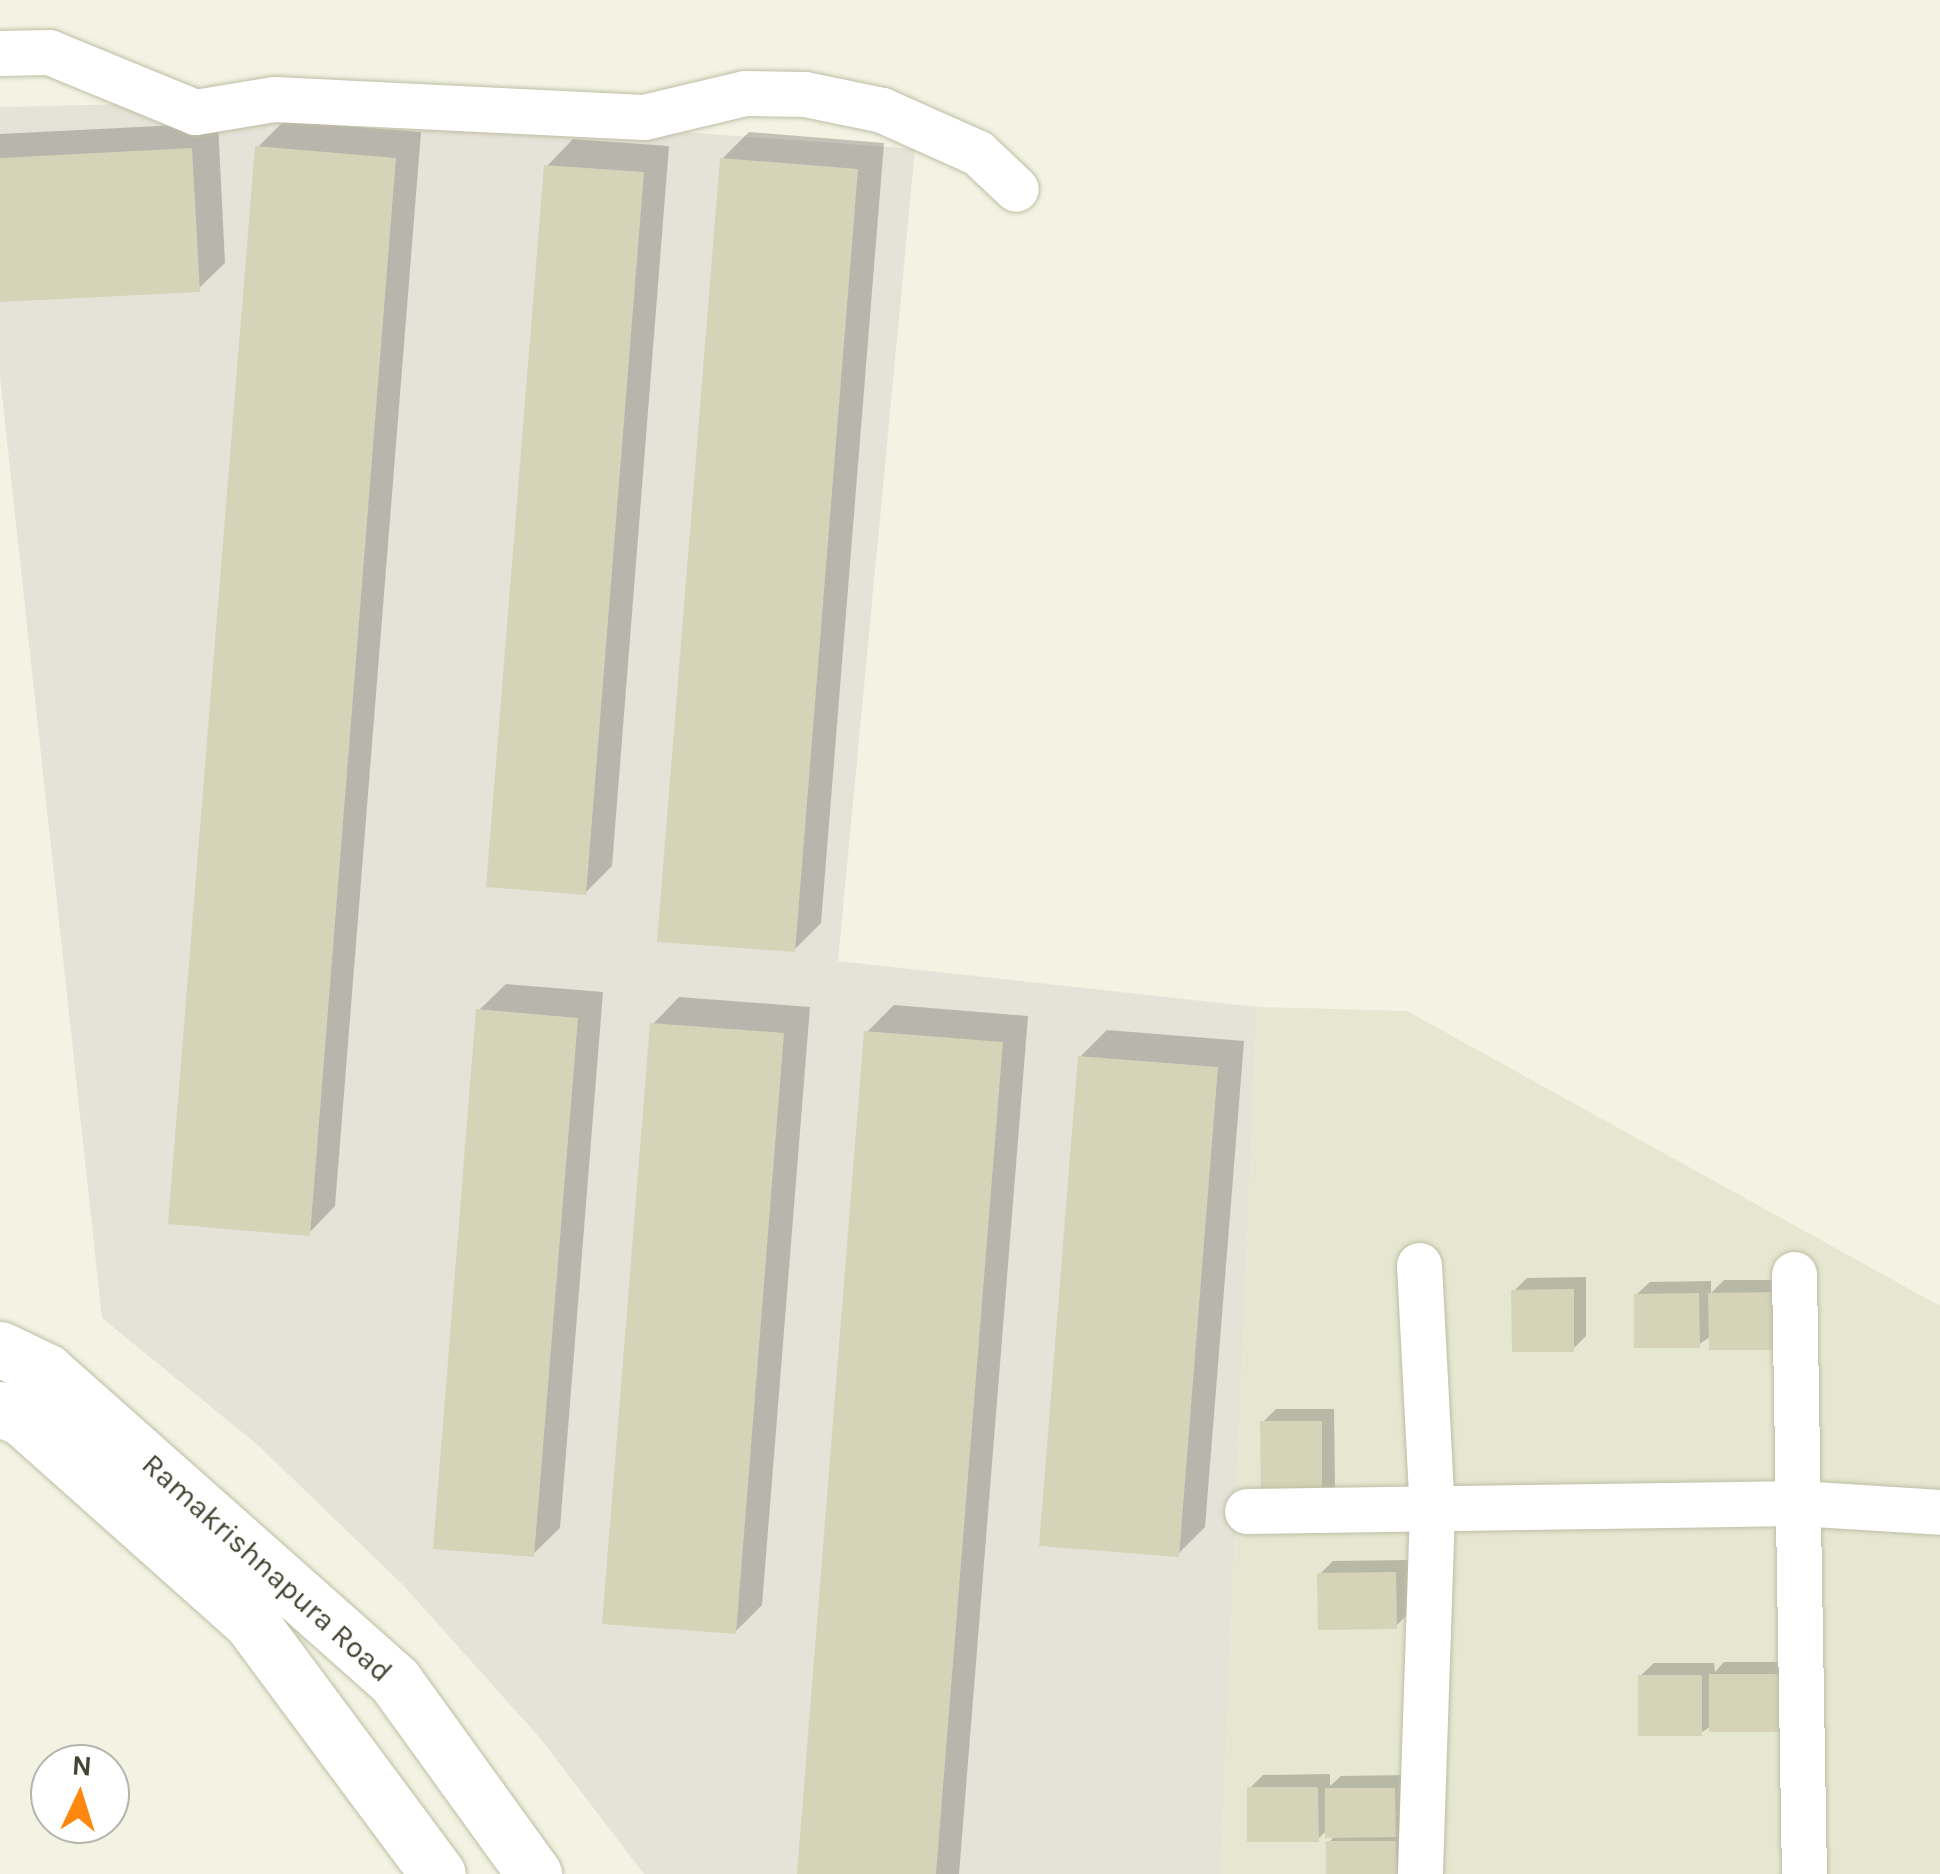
<!DOCTYPE html>
<html>
<head>
<meta charset="utf-8">
<style>
	body { margin:0 }
	#map { position:relative; width:1940px; height:1874px; overflow:hidden; background:#f2f3e3; font-family:Karla,sans-serif }
	div>[style] { position:absolute }
	[style*='--x'] { left:calc(var(--x)*1px); top:calc(var(--y)*1px); width:calc(var(--w)*1px); rotate:calc(var(--a)*1deg) }
	.residential>* { inset:0; background:#e6e7d1 }
	.industrial>* { inset:0; background:#e5e3d8 }
	.shadow>* { inset:0; background:#0003 }
	.building>* { inset:0; background:#d5d4b8 }
	.roads { filter:drop-shadow(0 0 2px #bebea5) drop-shadow(0 0 2px #bebea5) }
	.minor>* { height:45px; margin:-22.5px; padding:0 22.5px; transform-origin:22.5px; border-radius:22.5px; background:#fff }
	.tertiary>* { height:55px; margin:-27.5px; padding:0 27.5px; transform-origin:27.5px; border-radius:27.5px; background:#fff }
	span { translate:-50% -50%; white-space:nowrap; text-align:center; line-height:1.15; -webkit-text-stroke:8px #fff; paint-order:stroke }
	.street-label { font-size:30px; color:#454433 }
	.north { position:absolute; left:30px; top:1744px; width:100px; height:100px; box-sizing:border-box; background:#fff; border:2px solid #b5b4ad; border-radius:50%; rotate:4deg; font-size:28px; font-weight:700; line-height:40px; text-align:center; color:#454433 }
	.north::after { content:''; display:block; margin:auto; width:35px; height:45px; background:#ff870e; clip-path:polygon(50% 0,100% 100%,50% 72%,0 100%) }
</style>
</head>
<body>
<div id="map">
	<div class="residential">
		<div style="clip-path:polygon(1257px 1007px,1407px 1011px,1940px 1306px,1940px 1874px,1221px 1874px)"></div>
	</div>
	<div class="industrial">
		<div style="clip-path:polygon(262px 101px,915px 149px,838px 961px,1257px 1007px,1221px 1874px,644px 1874px,540px 1738px,404px 1586px,259px 1446px,102px 1318px,0 376px,0 107px)"></div>
	</div>
	<div class="shadow">
		<div style="clip-path:polygon(284px 121px,421px 132px,335px 1206px,309px 1233px,257px 148px)"></div>
		<div style="clip-path:polygon(218px 123px,225px 263px,198px 289px,0 299px,0 134px)"></div>
		<div style="clip-path:polygon(749px 132px,884px 143px,821px 923px,794px 950px,722px 159px)"></div>
		<div style="clip-path:polygon(573px 139px,669px 146px,612px 866px,585px 893px,547px 166px)"></div>
		<div style="clip-path:polygon(506px 984px,603px 992px,560px 1528px,533px 1554px,479px 1010px)"></div>
		<div style="clip-path:polygon(679px 997px,810px 1007px,762px 1605px,735px 1632px,653px 1024px)"></div>
		<div style="clip-path:polygon(894px 1005px,1028px 1016px,959px 1874px,800px 1874px,867px 1032px)"></div>
		<div style="clip-path:polygon(1107px 1030px,1244px 1041px,1205px 1527px,1178px 1554px,1080px 1057px)"></div>
		<div style="clip-path:polygon(1586px 1277px,1586px 1336px,1573px 1349px,1514px 1291px,1527px 1278px)"></div>
		<div style="clip-path:polygon(1724px 1280px,1796px 1280px,1698px 1345px,1636px 1295px,1650px 1282px,1711px 1281px,1711px 1293px)"></div>
		<div style="clip-path:polygon(1276px 1409px,1334px 1409px,1335px 1487px,1321px 1500px,1263px 1422px)"></div>
		<div style="clip-path:polygon(1409px 1560px,1409px 1613px,1396px 1626px,1320px 1574px,1333px 1561px)"></div>
		<div style="clip-path:polygon(1724px 1662px,1803px 1662px,1701px 1733px,1640px 1676px,1654px 1663px,1714px 1663px,1715px 1672px)"></div>
		<div style="clip-path:polygon(1330px 1774px,1330px 1786px,1341px 1776px,1407px 1775px,1408px 1874px,1329px 1874px,1329px 1842px,1336px 1835px,1328px 1829px,1318px 1839px,1250px 1788px,1263px 1775px)"></div>
	</div>
	<div class="building">
		<div style="clip-path:polygon(255px 146px,396px 158px,310px 1236px,168px 1224px)"></div>
		<div style="clip-path:polygon(192px 148px,200px 292px,0 302px,0 158px)"></div>
		<div style="clip-path:polygon(720px 158px,858px 169px,795px 952px,657px 942px)"></div>
		<div style="clip-path:polygon(544px 165px,644px 172px,586px 895px,486px 887px)"></div>
		<div style="clip-path:polygon(476px 1009px,578px 1018px,534px 1557px,433px 1549px)"></div>
		<div style="clip-path:polygon(650px 1023px,784px 1033px,736px 1634px,602px 1624px)"></div>
		<div style="clip-path:polygon(864px 1031px,1003px 1042px,936px 1874px,797px 1874px)"></div>
		<div style="clip-path:polygon(1078px 1056px,1218px 1067px,1179px 1557px,1039px 1546px)"></div>
		<div style="clip-path:polygon(1574px 1289px,1574px 1352px,1512px 1352px,1511px 1290px)"></div>
		<div style="clip-path:polygon(1784px 1292px,1784px 1350px,1709px 1350px,1708px 1293px)"></div>
		<div style="clip-path:polygon(1699px 1293px,1700px 1348px,1634px 1348px,1634px 1294px)"></div>
		<div style="clip-path:polygon(1260px 1421px,1322px 1421px,1322px 1502px,1261px 1503px)"></div>
		<div style="clip-path:polygon(1396px 1572px,1397px 1629px,1318px 1630px,1317px 1573px)"></div>
		<div style="clip-path:polygon(1709px 1674px,1791px 1674px,1792px 1732px,1709px 1732px)"></div>
		<div style="clip-path:polygon(1638px 1675px,1702px 1675px,1702px 1736px,1638px 1736px)"></div>
		<div style="clip-path:polygon(1247px 1787px,1318px 1787px,1319px 1842px,1247px 1842px)"></div>
		<div style="clip-path:polygon(1325px 1788px,1395px 1788px,1396px 1837px,1325px 1838px)"></div>
		<div style="clip-path:polygon(1326px 1841px,1396px 1841px,1397px 1874px,1326px 1874px)"></div>
	</div>
	<div class="roads">
		<div class="minor">
			<div style="--x:0;--y:53;--w:49;--a:-1.2"></div>
			<div style="--x:49;--y:52;--w:158;--a:22.3"></div>
			<div style="--x:195;--y:112;--w:80;--a:-9.3"></div>
			<div style="--x:274;--y:99;--w:370;--a:2.8"></div>
			<div style="--x:644;--y:117;--w:104;--a:-13.4"></div>
			<div style="--x:745;--y:93;--w:60;--a:1"></div>
			<div style="--x:805;--y:94;--w:79;--a:11.7"></div>
			<div style="--x:882;--y:110;--w:105;--a:24.1"></div>
			<div style="--x:978;--y:153;--w:52;--a:43.5"></div>
			<div style="--x:1419;--y:1265;--w:244;--a:87"></div>
			<div style="--x:1432;--y:1509;--w:365;--a:91.9"></div>
			<div style="--x:1794;--y:1274;--w:600;--a:89.05"></div>
			<div style="--x:1247;--y:1511;--w:551;--a:-0.83"></div>
			<div style="--x:1798;--y:1503;--w:142;--a:3.6"></div>
		</div>
		<div class="tertiary">
			<div style="--x:0;--y:1349;--w:51;--a:25.6"></div>
			<div style="--x:46;--y:1371;--w:467;--a:41.6"></div>
			<div style="--x:395;--y:1681;--w:238;--a:54.2"></div>
			<div style="--x:0;--y:1409;--w:24;--a:22"></div>
			<div style="--x:22;--y:1418;--w:305;--a:41.7"></div>
			<div style="--x:250;--y:1621;--w:315;--a:53.4"></div>
		</div>
	</div>
	<div class="street-label">
		<span style="left:267px;top:1568px;rotate:42deg">Ramakrishnapura Road</span>
	</div>
	<div class="north">N</div>
</div>
</body>
</html>
